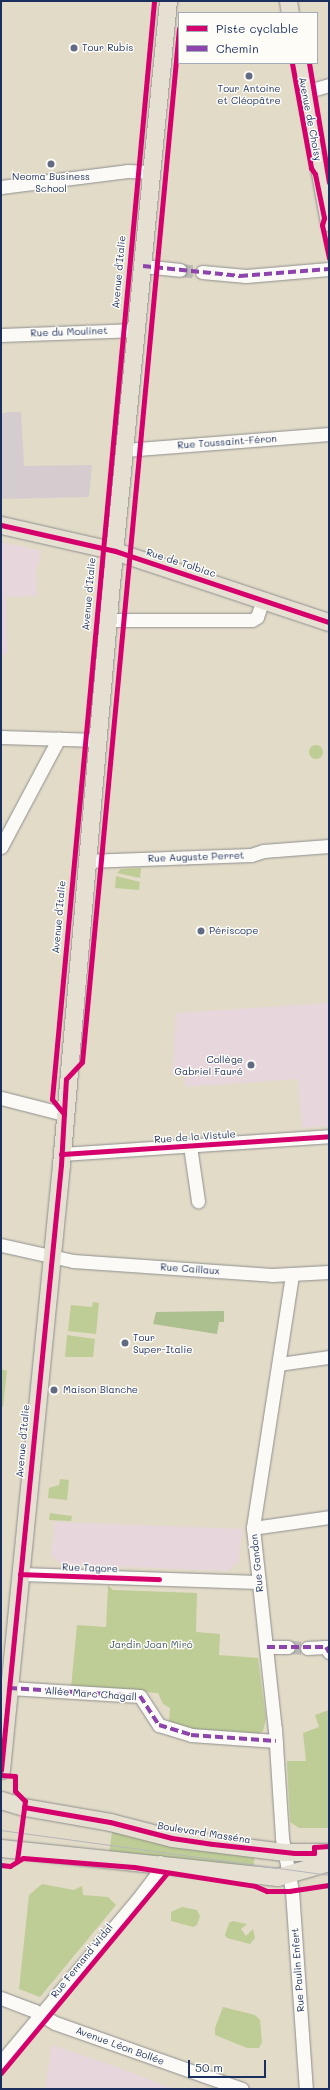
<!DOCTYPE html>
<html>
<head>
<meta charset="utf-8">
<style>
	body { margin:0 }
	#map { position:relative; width:330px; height:2090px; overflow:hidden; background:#e2dbc8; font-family:Mali,sans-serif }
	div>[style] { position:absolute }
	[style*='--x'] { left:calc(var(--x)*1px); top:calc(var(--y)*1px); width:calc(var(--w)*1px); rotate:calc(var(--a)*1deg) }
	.built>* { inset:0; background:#e7d6dc }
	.industrial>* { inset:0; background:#d5ccd0 }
	.green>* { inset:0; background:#becd95 }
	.round { border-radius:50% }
	.forest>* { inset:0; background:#acbf8e }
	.minor-tunnel>* { height:13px; margin-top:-6.5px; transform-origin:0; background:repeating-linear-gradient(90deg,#bab9b3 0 13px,transparent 0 19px) }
	.roads { filter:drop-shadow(0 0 1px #8e8f8d) drop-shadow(0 0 1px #8e8f8d) }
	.minor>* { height:13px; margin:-6.5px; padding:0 6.5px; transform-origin:6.5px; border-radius:6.5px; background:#fbfaf7 }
	.major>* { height:17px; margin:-8.5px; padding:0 8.5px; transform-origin:8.5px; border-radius:8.5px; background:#e6e0d2 }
	.tram>* { height:1px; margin:-0.5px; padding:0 0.5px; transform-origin:0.5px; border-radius:0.5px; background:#b5b6b9 }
	.quiet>* { height:4px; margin-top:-2px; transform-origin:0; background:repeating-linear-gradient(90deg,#8e44ad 0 8px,transparent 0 12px) }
	.cycleway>* { height:5px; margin:-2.5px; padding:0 2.5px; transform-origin:2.5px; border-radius:2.5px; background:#d6006c }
	.dots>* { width:11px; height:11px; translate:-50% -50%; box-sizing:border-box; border:2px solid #fdfcf7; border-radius:50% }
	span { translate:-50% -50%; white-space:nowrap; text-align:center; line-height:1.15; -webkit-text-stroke:3px #fdfcf7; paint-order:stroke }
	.poi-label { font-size:10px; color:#1b2f5e }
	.left { translate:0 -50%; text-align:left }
	.right { translate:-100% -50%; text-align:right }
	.street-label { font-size:10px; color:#1b2f5e }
	.park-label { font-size:10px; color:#435b62 }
	.frame { position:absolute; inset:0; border:2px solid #1b2f5e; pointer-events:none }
	.legend { position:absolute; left:178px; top:12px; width:140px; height:52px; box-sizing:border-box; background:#fdfcf7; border:1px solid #a3aaba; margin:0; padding:5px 7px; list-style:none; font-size:12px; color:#1b2f5e }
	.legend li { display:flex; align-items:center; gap:8px; height:20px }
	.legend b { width:20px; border:1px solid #a3aaba }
	.scale { position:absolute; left:188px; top:2060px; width:78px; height:18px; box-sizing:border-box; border:2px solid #1b2f5e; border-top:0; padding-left:5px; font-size:12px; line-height:14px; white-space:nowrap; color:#1b2f5e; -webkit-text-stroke:3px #fdfcf7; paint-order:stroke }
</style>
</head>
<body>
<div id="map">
	<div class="built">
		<div style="clip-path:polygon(1px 542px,42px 551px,36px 570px,37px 596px,6px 597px,7px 654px,1px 655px)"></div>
		<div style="clip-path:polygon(329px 1003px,329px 1126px,302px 1128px,298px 1079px,185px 1087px,184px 1074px,172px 1075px,176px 1013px)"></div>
		<div style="clip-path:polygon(55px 1522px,193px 1527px,243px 1529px,238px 1562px,228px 1571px,60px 1564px,51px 1555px)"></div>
		<div style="clip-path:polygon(52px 2045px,120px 2068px,168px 2087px,178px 2089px,45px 2089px)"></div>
	</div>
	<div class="industrial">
		<div style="clip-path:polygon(9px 412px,21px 412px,24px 466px,92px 465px,89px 497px,1px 499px,1px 414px)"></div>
	</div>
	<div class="green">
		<div class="round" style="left:309px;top:745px;width:14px;height:14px"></div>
		<div style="clip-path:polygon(141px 868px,140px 878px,117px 873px,121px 869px)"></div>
		<div style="clip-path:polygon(116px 876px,140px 882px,139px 890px,115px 888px)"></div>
		<div style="clip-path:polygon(93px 1302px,99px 1303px,96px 1334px,68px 1331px,71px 1305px,92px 1307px)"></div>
		<div style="clip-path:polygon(67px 1335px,95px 1339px,93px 1357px,65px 1357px)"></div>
		<div style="clip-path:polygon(1px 1369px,7px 1371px,3px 1407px,1px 1406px)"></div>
		<div style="clip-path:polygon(60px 1479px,69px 1480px,67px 1500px,48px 1498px,49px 1488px,59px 1485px)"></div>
		<div style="clip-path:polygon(50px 1513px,72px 1516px,71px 1521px,49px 1520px)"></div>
		<div style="clip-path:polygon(108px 1585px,113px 1590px,197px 1593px,196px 1632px,220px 1634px,219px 1655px,258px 1658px,266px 1719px,263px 1731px,257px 1735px,204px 1732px,169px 1723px,170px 1708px,163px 1704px,158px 1693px,71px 1687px,77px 1625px,106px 1627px)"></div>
		<div style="clip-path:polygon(329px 1710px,329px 1828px,299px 1828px,290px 1822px,287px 1761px,306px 1761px,303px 1733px,319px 1727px,315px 1715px)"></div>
		<div style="clip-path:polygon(112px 1832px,255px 1854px,253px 1870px,109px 1854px)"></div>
		<div style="clip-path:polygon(42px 1884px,74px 1890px,82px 1886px,83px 1895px,108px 1897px,116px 1905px,40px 1997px,19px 1989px,29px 1895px)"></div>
		<div style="clip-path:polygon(182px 1907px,197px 1910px,200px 1916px,197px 1925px,193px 1927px,171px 1921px,171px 1912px)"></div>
		<div style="clip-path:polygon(233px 1921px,247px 1924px,241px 1929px,246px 1936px,253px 1929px,255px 1938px,250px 1944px,227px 1938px,225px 1935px,229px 1923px)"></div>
		<div style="clip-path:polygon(223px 2007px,255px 2015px,260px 2020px,262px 2042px,259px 2048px,247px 2048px,215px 2035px,215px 2028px)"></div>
	</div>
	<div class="forest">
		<div style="clip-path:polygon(224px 1311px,224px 1322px,219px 1322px,217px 1334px,153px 1324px,156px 1312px)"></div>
	</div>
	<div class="minor-tunnel">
		<div style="--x:180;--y:270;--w:22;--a:5"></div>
		<div style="--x:288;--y:1647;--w:19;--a:3"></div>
	</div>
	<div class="roads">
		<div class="minor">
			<div style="--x:305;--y:92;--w:25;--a:-16"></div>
			<div style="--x:1;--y:187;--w:127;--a:-7.2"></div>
			<div style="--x:127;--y:171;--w:26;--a:2"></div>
			<div style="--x:143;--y:266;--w:37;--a:6"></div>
			<div style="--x:202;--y:272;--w:44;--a:5.2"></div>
			<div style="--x:246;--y:276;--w:83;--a:-4.8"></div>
			<div style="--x:1;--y:335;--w:136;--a:-2.1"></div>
			<div style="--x:125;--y:450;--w:205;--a:-4.5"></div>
			<div style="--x:109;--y:620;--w:143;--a:0"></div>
			<div style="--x:252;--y:620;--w:6;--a:-31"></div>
			<div style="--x:257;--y:617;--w:18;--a:-71"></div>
			<div style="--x:1;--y:737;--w:96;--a:1.8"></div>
			<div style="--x:1;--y:847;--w:123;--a:-62"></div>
			<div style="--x:86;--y:861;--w:165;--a:-2.1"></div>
			<div style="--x:251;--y:855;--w:13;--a:-18"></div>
			<div style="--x:263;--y:851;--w:66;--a:-4.3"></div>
			<div style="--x:1;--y:1098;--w:65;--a:14.3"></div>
			<div style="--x:190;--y:1146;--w:56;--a:81.7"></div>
			<div style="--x:61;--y:1154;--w:269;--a:-3.8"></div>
			<div style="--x:1;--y:1245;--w:74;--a:12.5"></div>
			<div style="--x:73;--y:1261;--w:199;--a:4"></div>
			<div style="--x:272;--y:1275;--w:57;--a:-3"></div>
			<div style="--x:292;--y:1275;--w:256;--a:98.8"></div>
			<div style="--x:253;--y:1528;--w:202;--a:83.8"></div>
			<div style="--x:275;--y:1729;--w:109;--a:86.3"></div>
			<div style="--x:282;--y:1838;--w:54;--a:79.3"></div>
			<div style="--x:292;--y:1891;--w:198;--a:86"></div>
			<div style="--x:279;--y:1364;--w:50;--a:-8"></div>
			<div style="--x:253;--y:1528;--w:77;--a:-8.2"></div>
			<div style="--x:20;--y:1574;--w:239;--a:1.9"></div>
			<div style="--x:267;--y:1647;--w:21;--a:0"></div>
			<div style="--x:307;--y:1648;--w:19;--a:-3"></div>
			<div style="--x:326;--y:1647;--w:6;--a:59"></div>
			<div style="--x:9;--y:1688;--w:131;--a:3.5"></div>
			<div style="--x:140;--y:1696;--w:35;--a:57"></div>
			<div style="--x:159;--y:1725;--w:34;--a:17"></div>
			<div style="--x:191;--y:1735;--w:85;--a:4"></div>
			<div style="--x:1;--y:1998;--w:36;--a:21"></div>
			<div style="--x:35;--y:2011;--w:23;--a:31"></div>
			<div style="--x:55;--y:2023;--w:198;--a:19.4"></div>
			<div style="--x:1;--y:2062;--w:213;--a:-50"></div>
			<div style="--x:138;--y:1899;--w:34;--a:-53"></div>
			<div style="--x:158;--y:1872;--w:10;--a:-79"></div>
		</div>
		<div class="major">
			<div style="--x:288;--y:1;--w:12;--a:81"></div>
			<div style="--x:300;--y:63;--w:162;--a:79.7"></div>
			<div style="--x:1;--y:525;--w:117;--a:12.8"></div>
			<div style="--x:115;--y:551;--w:225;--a:18.4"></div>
			<div style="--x:1;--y:1770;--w:608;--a:-84.34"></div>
			<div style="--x:61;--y:1165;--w:584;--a:-85.09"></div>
			<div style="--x:111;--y:583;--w:585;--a:-84.41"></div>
			<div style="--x:1;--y:1800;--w:24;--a:17"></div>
			<div style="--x:24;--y:1807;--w:87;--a:9.9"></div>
			<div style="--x:110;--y:1822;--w:64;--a:14.5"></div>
			<div style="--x:172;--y:1838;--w:113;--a:7.1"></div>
			<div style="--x:284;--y:1852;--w:45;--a:0"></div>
			<div style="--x:1;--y:1848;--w:278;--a:6"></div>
			<div style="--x:277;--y:1877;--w:54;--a:-16.1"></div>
		</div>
	</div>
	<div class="tram">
		<div style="--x:1;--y:1830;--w:331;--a:7.8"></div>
	</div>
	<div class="quiet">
		<div style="--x:143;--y:266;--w:98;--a:5.9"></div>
		<div style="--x:240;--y:276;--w:89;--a:-4.5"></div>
		<div style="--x:267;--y:1647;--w:59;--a:0"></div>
		<div style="--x:326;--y:1647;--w:6;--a:59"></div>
		<div style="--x:9;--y:1688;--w:131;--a:3.5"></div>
		<div style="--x:140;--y:1696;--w:35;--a:57"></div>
		<div style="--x:159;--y:1725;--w:34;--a:17"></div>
		<div style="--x:191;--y:1735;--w:85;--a:4"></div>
	</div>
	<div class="cycleway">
		<div style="--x:292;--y:63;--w:107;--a:79.7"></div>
		<div style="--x:311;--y:168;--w:7;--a:56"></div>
		<div style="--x:315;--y:174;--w:45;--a:78.4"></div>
		<div style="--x:324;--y:218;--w:7;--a:106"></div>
		<div style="--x:322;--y:225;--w:34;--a:78"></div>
		<div style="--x:309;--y:63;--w:121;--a:80.5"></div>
		<div style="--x:1;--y:525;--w:117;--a:12.8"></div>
		<div style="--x:115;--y:551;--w:225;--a:18.4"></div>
		<div style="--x:64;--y:1114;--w:19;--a:-129"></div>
		<div style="--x:52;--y:1099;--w:1103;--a:-84.69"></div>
		<div style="--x:61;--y:1154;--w:269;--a:-3.8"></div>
		<div style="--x:20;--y:1574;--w:139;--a:2.1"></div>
		<div style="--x:1;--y:1770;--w:608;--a:-84.34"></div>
		<div style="--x:61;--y:1165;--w:86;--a:-86.7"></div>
		<div style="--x:66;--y:1079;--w:23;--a:-47"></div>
		<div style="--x:82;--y:1062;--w:1038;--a:-84.64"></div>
		<div style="--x:1;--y:1775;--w:14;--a:4"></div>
		<div style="--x:15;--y:1776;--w:15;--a:90"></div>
		<div style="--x:15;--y:1791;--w:14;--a:45"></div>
		<div style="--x:25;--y:1801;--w:60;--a:97.7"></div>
		<div style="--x:24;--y:1807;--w:87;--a:9.9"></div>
		<div style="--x:110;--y:1822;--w:64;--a:14.5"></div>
		<div style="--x:172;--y:1838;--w:41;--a:8.3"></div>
		<div style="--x:213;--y:1844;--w:82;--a:6.3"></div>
		<div style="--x:295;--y:1853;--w:19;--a:0"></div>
		<div style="--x:314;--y:1853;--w:6;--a:-90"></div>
		<div style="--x:314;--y:1847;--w:15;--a:-4"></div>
		<div style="--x:1;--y:1865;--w:9;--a:6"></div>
		<div style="--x:10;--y:1866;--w:15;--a:-32"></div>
		<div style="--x:23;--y:1858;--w:111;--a:4.6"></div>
		<div style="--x:134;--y:1867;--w:122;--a:8.9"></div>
		<div style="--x:255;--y:1886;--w:13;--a:23"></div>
		<div style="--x:267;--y:1891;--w:22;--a:0"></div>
		<div style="--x:289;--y:1891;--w:40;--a:-8.5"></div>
		<div style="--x:1;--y:2073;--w:259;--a:-50.3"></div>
	</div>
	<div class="dots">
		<div style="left:74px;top:48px;background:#616b83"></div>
		<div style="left:249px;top:76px;background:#616b83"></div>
		<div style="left:51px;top:164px;background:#616b83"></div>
		<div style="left:201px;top:931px;background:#616b83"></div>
		<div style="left:251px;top:1065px;background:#616b83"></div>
		<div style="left:125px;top:1343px;background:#616b83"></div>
		<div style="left:54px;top:1390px;background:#616b83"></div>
	</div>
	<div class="poi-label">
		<span class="left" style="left:82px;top:48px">Tour Rubis</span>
		<span style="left:249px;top:94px">Tour Antoine<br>et Cléopâtre</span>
		<span style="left:51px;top:182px">Neoma Business<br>School</span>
		<span class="left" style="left:209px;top:931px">Périscope</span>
		<span class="right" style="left:243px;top:1065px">Collège<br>Gabriel Fauré</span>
		<span class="left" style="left:133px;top:1343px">Tour<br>Super-Italie</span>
		<span class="left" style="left:63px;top:1390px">Maison Blanche</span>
	</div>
	<div class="street-label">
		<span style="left:310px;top:119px;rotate:79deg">Avenue de Choisy</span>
		<span style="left:119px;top:272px;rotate:-85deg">Avenue d'Italie</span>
		<span style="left:69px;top:332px;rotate:-2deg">Rue du Moulinet</span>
		<span style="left:227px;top:442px;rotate:-4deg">Rue Toussaint-Féron</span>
		<span style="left:181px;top:563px;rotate:18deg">Rue de Tolbiac</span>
		<span style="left:89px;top:594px;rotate:-85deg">Avenue d'Italie</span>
		<span style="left:196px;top:857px;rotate:-2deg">Rue Auguste Perret</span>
		<span style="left:59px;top:917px;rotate:-85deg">Avenue d'Italie</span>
		<span style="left:195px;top:1137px;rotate:-4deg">Rue de la Vistule</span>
		<span style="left:190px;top:1269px;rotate:4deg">Rue Caillaux</span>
		<span style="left:23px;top:1441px;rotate:-85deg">Avenue d'Italie</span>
		<span style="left:257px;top:1563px;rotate:-96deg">Rue Gandon</span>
		<span style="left:90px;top:1568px;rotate:2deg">Rue Tagore</span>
		<span style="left:91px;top:1694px;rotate:4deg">Allée Marc Chagall</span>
		<span style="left:204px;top:1833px;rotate:9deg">Boulevard Masséna</span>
		<span style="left:82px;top:1961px;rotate:-51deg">Rue Fernand Widal</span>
		<span style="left:298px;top:1970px;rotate:-94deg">Rue Paulin Enfert</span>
		<span style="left:120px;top:2046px;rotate:20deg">Avenue Léon Bollée</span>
	</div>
	<div class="park-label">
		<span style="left:151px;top:1645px">Jardin Joan Miró</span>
	</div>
	<div class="frame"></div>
	<ul class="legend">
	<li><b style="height:5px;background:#d6006c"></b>Piste cyclable</li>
	<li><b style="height:5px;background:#8e44ad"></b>Chemin</li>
	</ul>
	<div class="scale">50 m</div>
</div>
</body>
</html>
